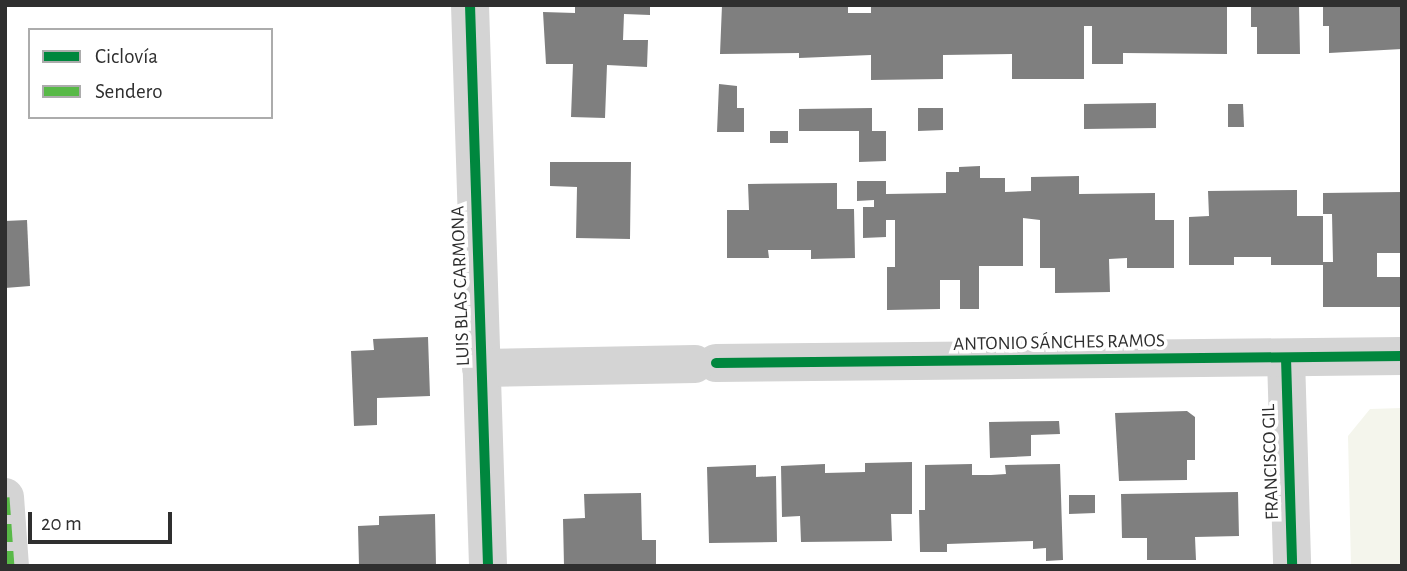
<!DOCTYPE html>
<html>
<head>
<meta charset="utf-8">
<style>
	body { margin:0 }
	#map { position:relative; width:1407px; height:571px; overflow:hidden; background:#fff; font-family:"Alegreya Sans",sans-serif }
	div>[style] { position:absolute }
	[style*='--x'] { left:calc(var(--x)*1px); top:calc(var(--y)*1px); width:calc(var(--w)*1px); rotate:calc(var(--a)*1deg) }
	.green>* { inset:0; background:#f4f5ec }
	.building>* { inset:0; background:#7f7f7f }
	.minor>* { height:38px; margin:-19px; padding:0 19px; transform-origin:19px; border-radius:19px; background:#d4d4d4 }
	.quiet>* { height:9px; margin-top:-4.5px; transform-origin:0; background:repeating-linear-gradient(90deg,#58b947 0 18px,transparent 0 27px) }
	.cycleway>* { height:10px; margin:-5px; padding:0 5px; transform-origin:5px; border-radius:5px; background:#00873e }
	span { translate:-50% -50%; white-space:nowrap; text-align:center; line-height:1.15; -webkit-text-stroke:7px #fff; paint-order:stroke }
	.street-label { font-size:19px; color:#2f2f2f }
	.frame { position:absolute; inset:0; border:7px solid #2f2f2f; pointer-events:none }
	.legend { position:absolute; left:28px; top:28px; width:245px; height:91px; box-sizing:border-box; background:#fff; border:2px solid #acacac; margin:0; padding:9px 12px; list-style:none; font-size:21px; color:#2f2f2f }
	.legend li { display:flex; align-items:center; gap:14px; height:35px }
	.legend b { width:35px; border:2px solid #acacac }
	.scale { position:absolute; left:28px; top:512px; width:144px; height:32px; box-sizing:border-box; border:4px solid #2f2f2f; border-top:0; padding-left:9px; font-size:21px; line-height:24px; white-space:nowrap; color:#2f2f2f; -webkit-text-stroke:5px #fff; paint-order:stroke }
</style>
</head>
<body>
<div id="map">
	<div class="green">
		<div style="clip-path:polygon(1402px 408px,1402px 566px,1351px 566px,1348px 436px,1370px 409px)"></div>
	</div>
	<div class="building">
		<div style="clip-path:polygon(575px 5px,650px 5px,650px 15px,624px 14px,623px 40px,648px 40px,647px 67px,607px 65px,605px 118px,571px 117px,573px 64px,546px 64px,543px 12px,575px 13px)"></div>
		<div style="clip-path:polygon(722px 5px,848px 5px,848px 13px,871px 13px,871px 5px,1227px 5px,1227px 54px,1123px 53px,1123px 64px,1092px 64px,1092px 26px,1084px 26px,1084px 79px,1012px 79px,1012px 54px,943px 55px,943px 79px,871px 80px,871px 55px,799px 58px,799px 53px,720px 54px)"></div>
		<div style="clip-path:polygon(1251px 5px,1299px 5px,1300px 54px,1257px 54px,1257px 27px,1251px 27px)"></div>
		<div style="clip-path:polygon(1323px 5px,1402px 5px,1402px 49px,1329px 53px,1329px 26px,1323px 26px)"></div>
		<div style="clip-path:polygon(719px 84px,737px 86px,737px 108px,744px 108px,744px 132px,717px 132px)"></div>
		<div style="clip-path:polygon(1156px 103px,1156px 128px,1084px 129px,1084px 104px)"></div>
		<div style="clip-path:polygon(1228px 104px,1243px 104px,1244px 127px,1228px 127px)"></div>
		<div style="clip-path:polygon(872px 108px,872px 131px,886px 131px,886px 161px,859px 162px,859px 131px,799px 131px,799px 109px)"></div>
		<div style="clip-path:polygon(918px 108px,943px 108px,943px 130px,918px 131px)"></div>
		<div style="clip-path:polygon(770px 131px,788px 131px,788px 143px,770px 143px)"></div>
		<div style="clip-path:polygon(550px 162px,631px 162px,630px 239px,576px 238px,577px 187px,550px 186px)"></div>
		<div style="clip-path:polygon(980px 166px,980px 178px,1005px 178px,1005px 192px,1031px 191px,1031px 177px,1079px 176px,1079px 194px,1155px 193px,1155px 220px,1174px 220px,1174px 268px,1127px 268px,1127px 258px,1109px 259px,1110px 292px,1055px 293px,1055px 268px,1040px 268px,1040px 220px,1023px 218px,1023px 266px,979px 266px,979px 309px,960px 309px,960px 280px,940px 280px,940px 309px,887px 310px,887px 267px,895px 267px,895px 220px,886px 220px,886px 237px,863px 238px,863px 207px,874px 207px,874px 200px,857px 201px,857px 181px,886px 181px,886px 194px,946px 193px,946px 172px,959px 172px,959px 167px)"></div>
		<div style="clip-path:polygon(837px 183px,837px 209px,854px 209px,855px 258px,811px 259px,811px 250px,768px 250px,769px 258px,727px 258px,727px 210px,749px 210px,748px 184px)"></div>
		<div style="clip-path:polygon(1297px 190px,1297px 216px,1323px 216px,1323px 262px,1333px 262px,1332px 214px,1323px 214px,1323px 193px,1402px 192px,1400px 253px,1377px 253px,1377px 277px,1402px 277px,1402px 307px,1323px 307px,1323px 265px,1271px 265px,1271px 257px,1234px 257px,1234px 265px,1189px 265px,1189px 217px,1209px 216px,1208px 191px)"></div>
		<div style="clip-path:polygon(27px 220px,30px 286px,5px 288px,5px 221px)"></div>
		<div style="clip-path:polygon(428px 337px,430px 396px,377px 398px,377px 425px,354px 426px,351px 351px,374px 350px,373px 339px)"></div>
		<div style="clip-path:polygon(1187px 411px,1195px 417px,1195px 460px,1187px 460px,1187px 480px,1119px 481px,1115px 413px)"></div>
		<div style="clip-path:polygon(1059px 421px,1060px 434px,1031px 435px,1031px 456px,990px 458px,989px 422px)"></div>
		<div style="clip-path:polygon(912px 462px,912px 514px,891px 514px,892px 541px,801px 542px,800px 516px,782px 517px,781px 466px,825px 464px,825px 473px,865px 472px,865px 463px)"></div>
		<div style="clip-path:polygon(972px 464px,972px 475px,991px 475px,1006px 474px,1005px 465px,1060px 464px,1063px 560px,1046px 561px,1046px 548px,1033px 549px,1033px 541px,947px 544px,947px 552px,920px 552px,919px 510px,925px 510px,925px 465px)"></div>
		<div style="clip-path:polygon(756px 465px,756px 477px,776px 476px,777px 542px,709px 543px,707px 467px)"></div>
		<div style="clip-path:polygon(1238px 492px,1239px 536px,1195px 537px,1196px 560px,1147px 560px,1147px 538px,1122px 538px,1121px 494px)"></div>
		<div style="clip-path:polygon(641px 493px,642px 540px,656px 540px,656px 565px,564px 566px,563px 519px,585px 518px,584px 494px)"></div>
		<div style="clip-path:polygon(1069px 495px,1095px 495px,1095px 513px,1069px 514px)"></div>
		<div style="clip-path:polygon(435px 514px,436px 566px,359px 566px,358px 526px,379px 525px,379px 516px)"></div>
	</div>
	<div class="minor">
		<div style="--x:470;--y:5;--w:561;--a:88.16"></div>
		<div style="--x:1286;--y:358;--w:208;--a:88.3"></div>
		<div style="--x:716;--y:363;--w:686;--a:-0.58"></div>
		<div style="--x:481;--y:368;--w:214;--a:-1.1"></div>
		<div style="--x:5;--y:497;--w:69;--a:85.9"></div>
	</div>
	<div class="quiet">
		<div style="--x:5;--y:497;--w:69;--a:85.9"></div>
	</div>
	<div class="cycleway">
		<div style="--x:470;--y:5;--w:561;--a:88.16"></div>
		<div style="--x:1286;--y:358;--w:208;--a:88.3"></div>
		<div style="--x:716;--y:363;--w:686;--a:-0.58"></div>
	</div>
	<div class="street-label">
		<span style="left:461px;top:286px;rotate:-92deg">LUIS BLAS CARMONA</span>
		<span style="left:1059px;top:343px;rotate:-1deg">ANTONIO SÁNCHES RAMOS</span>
		<span style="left:1271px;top:462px;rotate:-92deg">FRANCISCO GIL</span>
	</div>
	<div class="frame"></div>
	<ul class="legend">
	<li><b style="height:9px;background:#00873e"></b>Ciclovía</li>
	<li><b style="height:9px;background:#58b947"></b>Sendero</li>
	</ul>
	<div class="scale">20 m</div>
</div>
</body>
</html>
